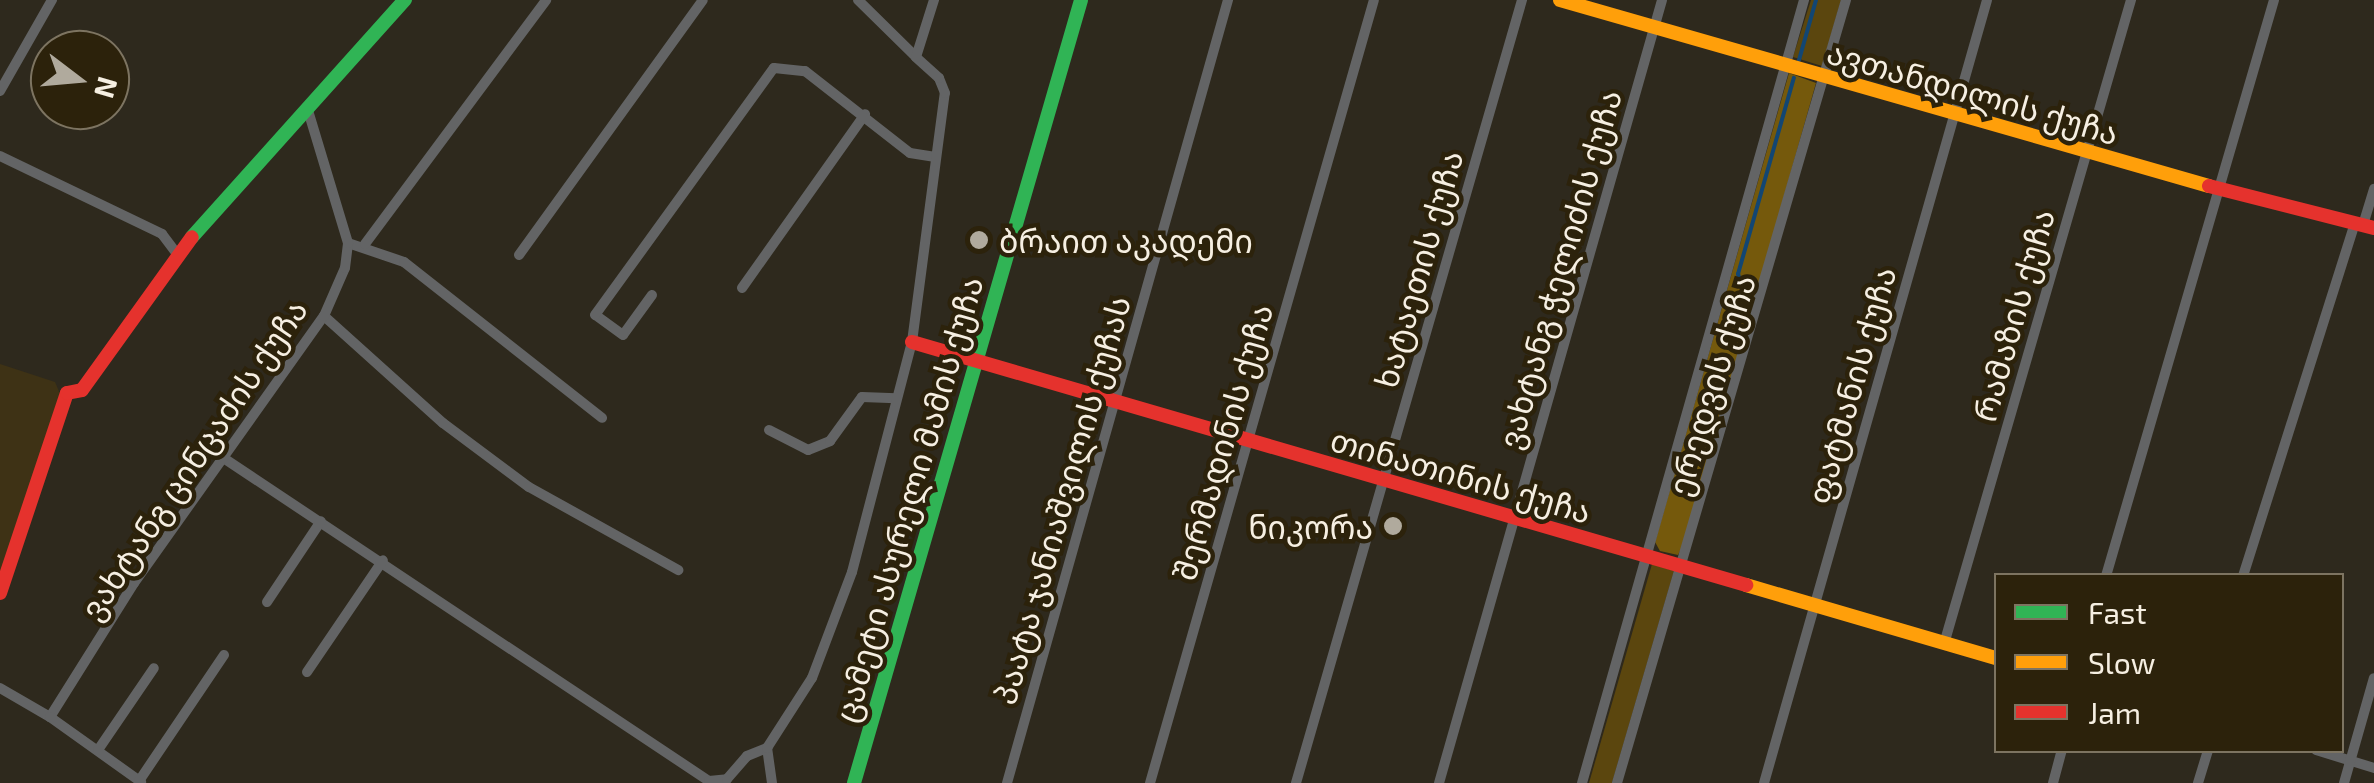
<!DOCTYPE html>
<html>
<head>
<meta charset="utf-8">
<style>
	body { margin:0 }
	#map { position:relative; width:2374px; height:783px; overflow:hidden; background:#2e291d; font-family:"Exo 2","Noto Sans Georgian",sans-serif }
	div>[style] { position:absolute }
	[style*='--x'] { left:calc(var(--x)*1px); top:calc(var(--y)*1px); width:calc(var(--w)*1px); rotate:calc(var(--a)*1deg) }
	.built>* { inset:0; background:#3e3215 }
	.green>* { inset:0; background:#5b460e }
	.forest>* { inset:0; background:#75590c }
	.stream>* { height:4px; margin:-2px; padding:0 2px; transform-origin:2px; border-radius:2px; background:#124673 }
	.street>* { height:10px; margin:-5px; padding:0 5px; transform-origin:5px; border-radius:5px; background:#636465 }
	.fast>* { height:14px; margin:-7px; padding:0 7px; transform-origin:7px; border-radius:7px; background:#30b455 }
	.slow>* { height:14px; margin:-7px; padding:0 7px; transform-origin:7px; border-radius:7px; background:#ff9f0a }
	.jam>* { height:14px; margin:-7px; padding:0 7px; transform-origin:7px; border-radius:7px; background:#e5322d }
	.dots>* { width:28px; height:28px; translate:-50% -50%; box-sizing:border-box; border:5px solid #2c220b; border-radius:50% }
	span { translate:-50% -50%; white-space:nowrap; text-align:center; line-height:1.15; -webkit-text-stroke:9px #2c220b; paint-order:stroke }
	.street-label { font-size:32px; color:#f6efe2 }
	.poi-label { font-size:32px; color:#f6efe2 }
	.left { translate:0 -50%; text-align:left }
	.right { translate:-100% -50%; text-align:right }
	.legend { position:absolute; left:1994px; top:573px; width:350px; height:180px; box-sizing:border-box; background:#2c220b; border:2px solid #7d7461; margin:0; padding:12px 18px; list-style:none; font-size:30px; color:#f6efe2 }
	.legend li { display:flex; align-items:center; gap:20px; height:50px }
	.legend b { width:50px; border:2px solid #7d7461 }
	.north { position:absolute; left:30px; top:30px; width:100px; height:100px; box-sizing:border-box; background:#2c220b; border:2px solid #7d7461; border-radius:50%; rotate:106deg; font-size:28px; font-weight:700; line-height:40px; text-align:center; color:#f6efe2 }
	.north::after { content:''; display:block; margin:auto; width:35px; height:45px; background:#b0aa9d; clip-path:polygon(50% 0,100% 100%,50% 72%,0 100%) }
</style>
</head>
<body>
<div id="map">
	<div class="built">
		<div style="clip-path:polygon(0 364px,55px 382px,61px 396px,0 591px)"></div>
	</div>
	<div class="green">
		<div style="clip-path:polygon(1811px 0,1841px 0,1822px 66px,1793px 57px)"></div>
		<div style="clip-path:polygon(1652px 564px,1674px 571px,1612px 783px,1589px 783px)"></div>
	</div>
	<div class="forest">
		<div style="clip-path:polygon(1789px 73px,1816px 83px,1688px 536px,1678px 555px,1660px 551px,1655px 542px)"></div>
	</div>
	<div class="stream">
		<div style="--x:1799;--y:60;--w:62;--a:-74.2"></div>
		<div style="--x:1743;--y:291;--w:18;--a:-106"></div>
		<div style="--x:1738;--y:274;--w:204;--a:-74.1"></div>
	</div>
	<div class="street">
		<div style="--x:858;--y:0;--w:81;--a:44.5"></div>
		<div style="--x:0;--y:91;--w:105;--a:-60.3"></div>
		<div style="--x:0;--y:156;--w:180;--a:25.7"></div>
		<div style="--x:162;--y:234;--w:25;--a:53"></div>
		<div style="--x:2363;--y:225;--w:38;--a:-73"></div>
		<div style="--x:348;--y:243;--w:59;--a:18.7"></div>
		<div style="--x:404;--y:262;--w:252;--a:38.2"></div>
		<div style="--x:365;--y:244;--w:304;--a:-53.4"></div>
		<div style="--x:519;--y:255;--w:314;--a:-54.2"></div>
		<div style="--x:742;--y:288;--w:213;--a:-54.7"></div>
		<div style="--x:652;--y:295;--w:49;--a:125.9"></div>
		<div style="--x:623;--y:335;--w:34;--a:-144"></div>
		<div style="--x:595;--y:315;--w:305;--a:-54.1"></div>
		<div style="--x:774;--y:68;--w:31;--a:6"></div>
		<div style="--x:805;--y:71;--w:133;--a:38"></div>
		<div style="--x:910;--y:153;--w:24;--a:9"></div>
		<div style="--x:324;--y:316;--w:160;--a:42"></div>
		<div style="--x:443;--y:423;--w:107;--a:36.7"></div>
		<div style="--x:529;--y:487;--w:171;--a:29.1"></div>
		<div style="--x:769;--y:430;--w:44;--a:27.1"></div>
		<div style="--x:808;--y:450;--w:24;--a:-22"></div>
		<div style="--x:830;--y:441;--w:54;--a:-54"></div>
		<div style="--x:862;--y:397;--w:34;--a:2"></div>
		<div style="--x:222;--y:457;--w:585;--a:33.64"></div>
		<div style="--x:709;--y:781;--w:18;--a:-6"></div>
		<div style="--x:727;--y:779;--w:30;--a:-49"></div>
		<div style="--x:747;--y:756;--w:22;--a:-22"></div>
		<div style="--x:2106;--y:576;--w:600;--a:-73.74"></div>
		<div style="--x:2243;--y:576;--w:370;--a:-72.4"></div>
		<div style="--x:267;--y:602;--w:97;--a:-56.3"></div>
		<div style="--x:1944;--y:644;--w:671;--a:-73.81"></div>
		<div style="--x:307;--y:672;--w:135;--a:-55.8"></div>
		<div style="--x:0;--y:688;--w:58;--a:30.1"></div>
		<div style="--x:50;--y:717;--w:158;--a:-57.9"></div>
		<div style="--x:134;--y:583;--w:328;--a:-54.6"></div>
		<div style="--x:324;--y:316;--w:52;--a:-66.4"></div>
		<div style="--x:345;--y:268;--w:25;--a:-83"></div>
		<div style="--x:348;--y:243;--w:142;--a:-106.8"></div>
		<div style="--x:50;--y:717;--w:112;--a:35.5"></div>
		<div style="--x:98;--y:750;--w:99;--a:-55.7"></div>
		<div style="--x:2316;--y:750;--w:61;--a:17.2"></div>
		<div style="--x:139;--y:781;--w:152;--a:-56"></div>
		<div style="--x:772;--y:783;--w:35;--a:-98"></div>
		<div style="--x:767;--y:748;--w:83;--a:-57.3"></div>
		<div style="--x:812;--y:678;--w:113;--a:-69.3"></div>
		<div style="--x:852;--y:572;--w:238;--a:-75.4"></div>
		<div style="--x:912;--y:342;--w:251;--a:-82.5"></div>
		<div style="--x:945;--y:93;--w:16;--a:-112"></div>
		<div style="--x:939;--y:78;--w:31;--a:-138"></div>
		<div style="--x:916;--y:57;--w:60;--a:-72.5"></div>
		<div style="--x:1007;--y:783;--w:814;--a:-74.24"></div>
		<div style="--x:1150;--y:783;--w:814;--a:-74.04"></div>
		<div style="--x:1296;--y:783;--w:815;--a:-73.9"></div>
		<div style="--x:1439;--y:783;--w:814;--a:-74.1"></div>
		<div style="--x:1582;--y:783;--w:814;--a:-74.17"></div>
		<div style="--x:1617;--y:783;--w:816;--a:-73.7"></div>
		<div style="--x:1764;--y:783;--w:814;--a:-74.1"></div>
		<div style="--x:2053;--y:783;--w:34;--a:-75"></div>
		<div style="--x:2198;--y:783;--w:34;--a:-73"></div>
		<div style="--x:2344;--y:783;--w:109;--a:-74.1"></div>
	</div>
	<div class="fast">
		<div style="--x:192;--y:237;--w:319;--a:-48.1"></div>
		<div style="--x:854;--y:783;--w:815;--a:-73.83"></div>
	</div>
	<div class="slow">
		<div style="--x:1560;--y:0;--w:675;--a:15.99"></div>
		<div style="--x:1746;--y:585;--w:260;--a:16.3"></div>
	</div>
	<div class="jam">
		<div style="--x:2209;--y:186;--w:170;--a:14.3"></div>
		<div style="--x:912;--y:342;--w:869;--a:16.24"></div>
		<div style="--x:0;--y:593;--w:211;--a:-71.5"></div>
		<div style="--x:67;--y:393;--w:15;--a:-11"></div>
		<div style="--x:82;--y:390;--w:188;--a:-54.3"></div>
	</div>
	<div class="dots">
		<div style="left:979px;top:240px;background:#b0aa9d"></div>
		<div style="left:1393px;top:526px;background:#b0aa9d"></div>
	</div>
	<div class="street-label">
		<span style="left:1973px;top:92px;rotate:16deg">ავთანდილის ქუჩა</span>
		<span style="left:1418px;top:269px;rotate:-74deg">ხატაეთის ქუჩა</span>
		<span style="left:1559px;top:269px;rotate:-74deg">ვახტანგ ჭელიძის ქუჩა</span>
		<span style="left:2013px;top:315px;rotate:-74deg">რამაზის ქუჩა</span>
		<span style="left:1711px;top:385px;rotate:-73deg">ერედვის ქუჩა</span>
		<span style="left:1851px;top:385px;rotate:-74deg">ფატმანის ქუჩა</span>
		<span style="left:1222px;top:442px;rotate:-74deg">შერმადინის ქუჩა</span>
		<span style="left:193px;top:459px;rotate:-56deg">ვახტანგ ცინცაძის ქუჩა</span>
		<span style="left:1461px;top:475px;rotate:16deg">თინათინის ქუჩა</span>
		<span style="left:908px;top:499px;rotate:-74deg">ცამეტი ასურელი მამის ქუჩა</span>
		<span style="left:1061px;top:500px;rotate:-74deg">პაატა ჯანიაშვილის ქუჩას</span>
	</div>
	<div class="poi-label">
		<span class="left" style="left:999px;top:240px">ბრაით აკადემი</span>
		<span class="right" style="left:1373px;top:526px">ნიკორა</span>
	</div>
	<ul class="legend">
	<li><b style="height:12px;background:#30b455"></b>Fast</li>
	<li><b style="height:12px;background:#ff9f0a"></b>Slow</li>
	<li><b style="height:12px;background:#e5322d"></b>Jam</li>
	</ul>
	<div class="north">N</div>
</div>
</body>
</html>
